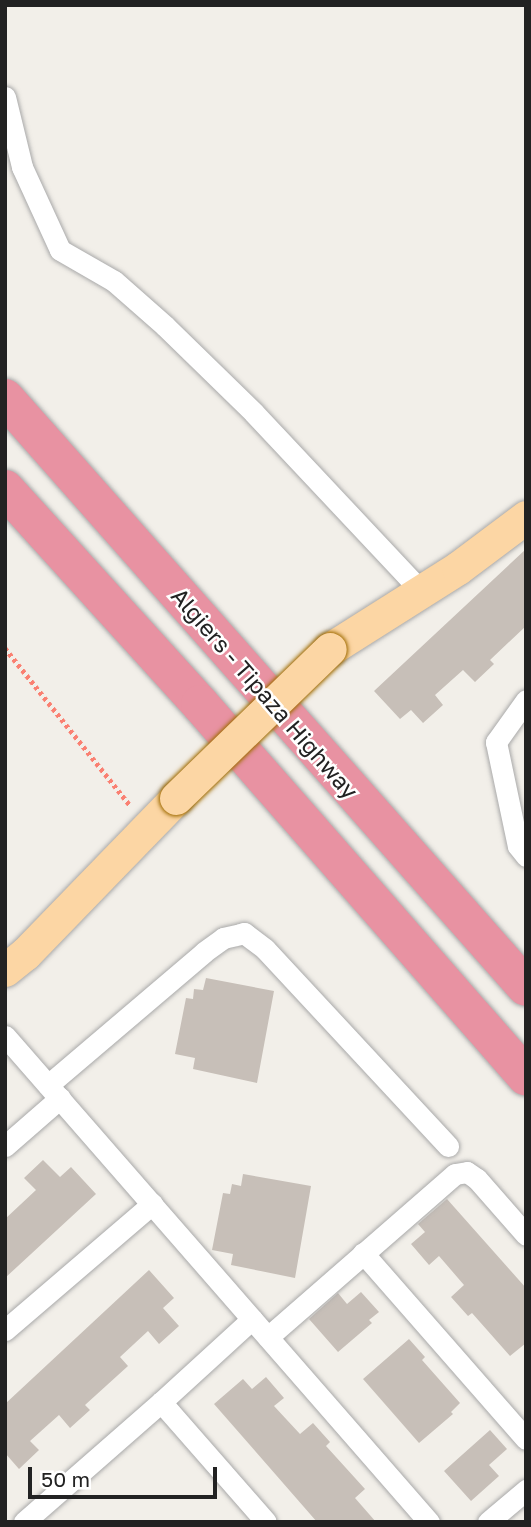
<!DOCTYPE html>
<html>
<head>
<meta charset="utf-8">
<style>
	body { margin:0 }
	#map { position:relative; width:531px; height:1527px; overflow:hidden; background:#f2efe9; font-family:"Golos Text",sans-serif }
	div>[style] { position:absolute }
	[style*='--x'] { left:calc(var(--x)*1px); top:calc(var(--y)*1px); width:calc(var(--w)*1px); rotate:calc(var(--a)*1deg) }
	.building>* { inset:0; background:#c7bfb8 }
	.path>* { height:4.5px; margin-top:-2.25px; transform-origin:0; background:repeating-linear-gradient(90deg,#fa8072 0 3.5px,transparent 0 7px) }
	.roads { filter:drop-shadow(0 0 2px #a9a9a9) drop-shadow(0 0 2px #a9a9a9) }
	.street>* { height:21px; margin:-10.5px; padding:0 10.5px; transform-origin:10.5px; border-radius:10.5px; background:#fff }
	.primary>* { height:33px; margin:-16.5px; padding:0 16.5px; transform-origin:16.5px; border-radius:16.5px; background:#fcd6a4 }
	.highway>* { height:38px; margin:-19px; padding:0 19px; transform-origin:19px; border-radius:19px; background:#e892a2 }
	.bridges { filter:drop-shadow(0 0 2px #a06b00) drop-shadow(0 0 2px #a06b00) }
	.primary-bridge>* { height:33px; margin:-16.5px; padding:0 16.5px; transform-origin:16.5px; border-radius:16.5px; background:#fcd6a4 }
	span { translate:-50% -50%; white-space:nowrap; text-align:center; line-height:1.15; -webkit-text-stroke:5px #fff; paint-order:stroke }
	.street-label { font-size:23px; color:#222 }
	.frame { position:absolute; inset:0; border:7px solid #222; pointer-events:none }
	.scale { position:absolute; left:28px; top:1467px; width:189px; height:32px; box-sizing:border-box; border:4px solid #222; border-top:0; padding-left:9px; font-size:21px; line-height:24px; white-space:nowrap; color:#222; -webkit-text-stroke:5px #fff; paint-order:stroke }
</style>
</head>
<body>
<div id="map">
	<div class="building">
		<div style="clip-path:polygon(526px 549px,526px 626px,490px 660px,494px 664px,475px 682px,463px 670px,435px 695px,443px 705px,423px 723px,411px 710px,400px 719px,374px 691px)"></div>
		<div style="clip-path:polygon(206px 978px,274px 991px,257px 1083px,193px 1069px,195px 1058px,175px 1054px,186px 998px,193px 999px,194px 989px,203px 990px)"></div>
		<div style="clip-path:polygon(43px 1160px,60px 1177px,71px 1167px,96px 1194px,5px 1278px,5px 1219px,36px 1190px,24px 1178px)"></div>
		<div style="clip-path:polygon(243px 1174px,311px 1186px,295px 1278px,231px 1265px,233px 1254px,212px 1250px,223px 1193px,230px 1194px,232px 1184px,241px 1186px)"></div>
		<div style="clip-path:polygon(447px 1199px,526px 1288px,526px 1343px,510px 1356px,472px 1313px,468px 1316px,451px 1297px,464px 1285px,439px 1256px,429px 1265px,411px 1244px,425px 1232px,418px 1224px)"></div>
		<div style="clip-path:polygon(149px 1270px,174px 1298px,163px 1308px,179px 1326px,159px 1344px,148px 1331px,120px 1357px,128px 1366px,85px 1405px,90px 1410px,70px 1428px,59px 1415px,30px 1441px,39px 1450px,19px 1469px,5px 1453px,5px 1404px)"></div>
		<div style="clip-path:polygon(361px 1292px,379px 1312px,369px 1320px,372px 1323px,338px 1352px,309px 1319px,338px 1293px,347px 1304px)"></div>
		<div style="clip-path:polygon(409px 1339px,425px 1357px,422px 1360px,460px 1403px,451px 1412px,453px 1414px,419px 1443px,363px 1379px)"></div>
		<div style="clip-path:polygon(266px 1377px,284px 1398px,274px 1406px,300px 1434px,313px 1423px,330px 1442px,326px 1446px,365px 1489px,355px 1498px,376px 1522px,317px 1522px,214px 1404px,243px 1379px,252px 1389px)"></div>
		<div style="clip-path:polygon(490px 1430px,507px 1449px,489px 1465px,499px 1476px,471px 1501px,444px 1471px)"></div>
	</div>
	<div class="path">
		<div style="--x:5;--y:648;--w:201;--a:51.5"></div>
	</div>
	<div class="roads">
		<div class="street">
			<div style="--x:5;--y:97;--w:72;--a:76.3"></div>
			<div style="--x:22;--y:167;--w:91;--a:65.4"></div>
			<div style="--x:60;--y:250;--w:62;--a:29.9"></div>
			<div style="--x:114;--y:281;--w:68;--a:41.4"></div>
			<div style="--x:165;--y:326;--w:124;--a:44.3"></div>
			<div style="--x:254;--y:413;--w:244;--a:46.8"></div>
			<div style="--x:526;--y:700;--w:52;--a:125.5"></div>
			<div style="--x:496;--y:742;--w:106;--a:78.1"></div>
			<div style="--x:518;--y:846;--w:13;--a:51"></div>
			<div style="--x:5;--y:1036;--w:645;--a:48.9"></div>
			<div style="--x:48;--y:1085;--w:205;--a:-40.4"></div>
			<div style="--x:204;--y:952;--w:24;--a:-36"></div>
			<div style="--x:223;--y:938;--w:22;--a:-13"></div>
			<div style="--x:244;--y:933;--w:26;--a:37"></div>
			<div style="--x:265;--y:949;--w:269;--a:47.1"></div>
			<div style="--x:5;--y:1146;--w:73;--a:-41.1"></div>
			<div style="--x:363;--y:1253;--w:247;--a:48.8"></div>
			<div style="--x:252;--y:1319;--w:123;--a:137.6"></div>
			<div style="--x:161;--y:1402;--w:159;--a:48.8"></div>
			<div style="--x:5;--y:1330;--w:194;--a:-40.6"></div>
			<div style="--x:268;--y:1337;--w:248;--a:-41.1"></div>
			<div style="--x:455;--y:1174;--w:12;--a:-9"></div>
			<div style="--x:467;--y:1172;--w:12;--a:35"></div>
			<div style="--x:477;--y:1179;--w:74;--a:48.8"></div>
			<div style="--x:24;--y:1522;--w:182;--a:-41.2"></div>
			<div style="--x:488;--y:1522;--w:50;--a:-40.1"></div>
		</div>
		<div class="primary">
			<div style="--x:330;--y:649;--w:151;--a:-32.3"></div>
			<div style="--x:458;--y:568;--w:85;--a:-36.9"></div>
			<div style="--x:5;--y:970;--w:26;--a:-39"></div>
			<div style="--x:25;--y:954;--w:217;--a:-45.9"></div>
		</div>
		<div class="highway">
			<div style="--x:5;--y:398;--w:786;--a:48.51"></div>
			<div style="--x:5;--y:489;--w:290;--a:47.8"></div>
			<div style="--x:200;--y:704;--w:495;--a:48.8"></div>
		</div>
	</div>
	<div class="bridges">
		<div class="primary-bridge">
			<div style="--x:176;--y:798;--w:214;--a:-44.1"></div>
		</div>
	</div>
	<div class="street-label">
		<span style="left:265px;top:693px;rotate:49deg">Algiers - Tipaza Highway</span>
	</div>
	<div class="frame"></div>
	<div class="scale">50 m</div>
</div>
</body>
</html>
